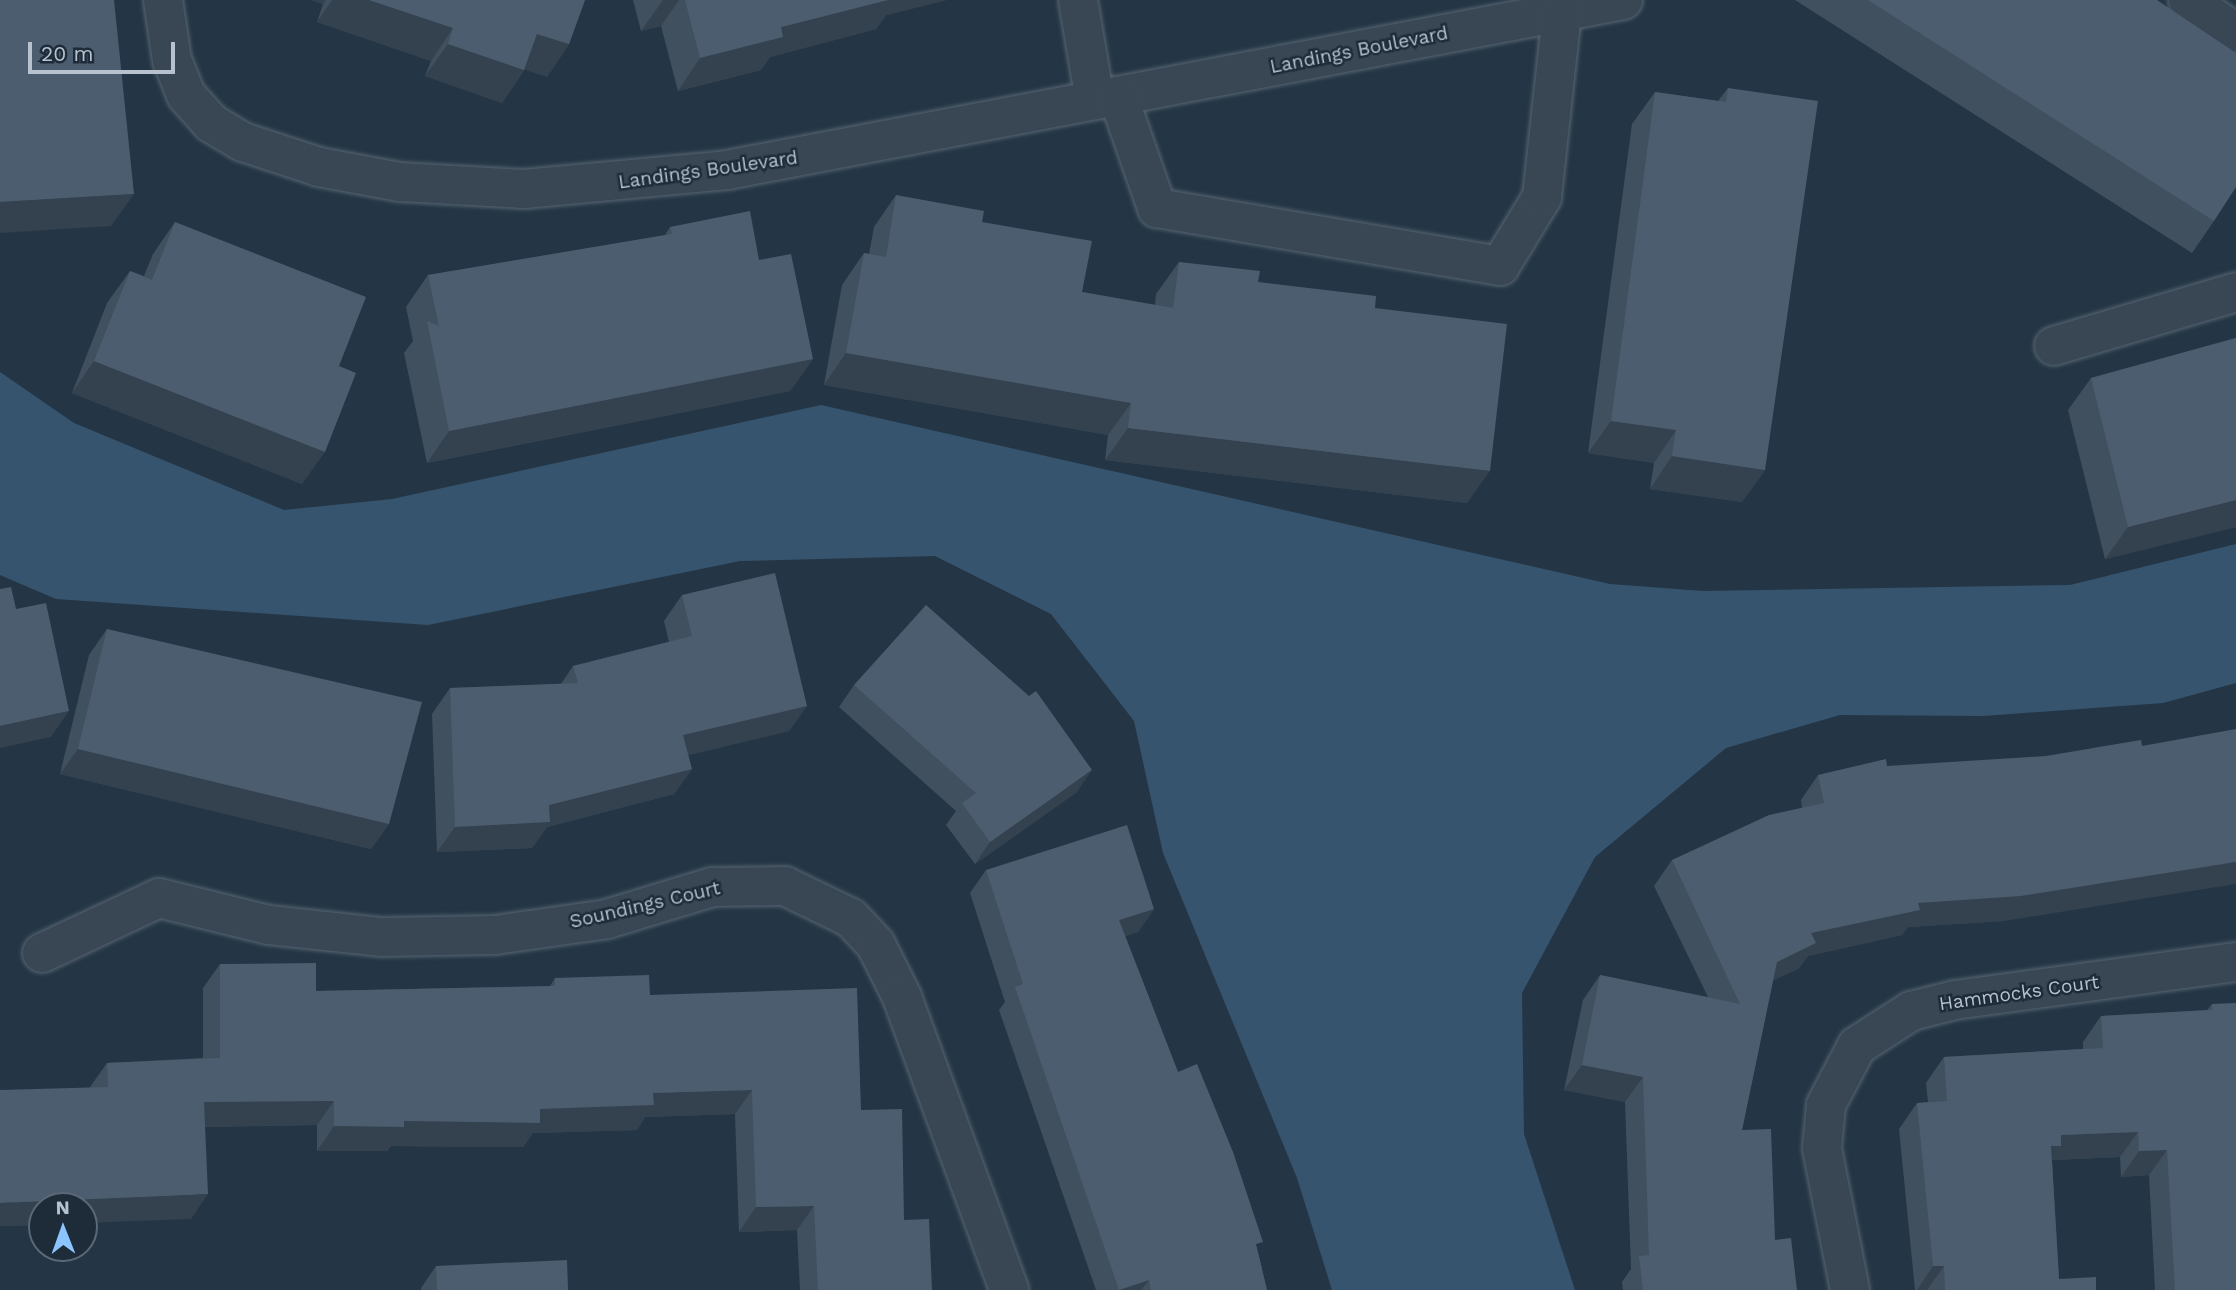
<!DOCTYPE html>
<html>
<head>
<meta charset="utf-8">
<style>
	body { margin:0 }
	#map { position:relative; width:2236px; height:1290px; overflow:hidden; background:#243645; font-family:"Work Sans",sans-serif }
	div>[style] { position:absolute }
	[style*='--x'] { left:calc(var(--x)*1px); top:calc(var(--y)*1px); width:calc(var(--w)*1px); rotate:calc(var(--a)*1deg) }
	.water>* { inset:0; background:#37546e }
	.roads { filter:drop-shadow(0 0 2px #586572) drop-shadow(0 0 2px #586572) }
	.street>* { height:38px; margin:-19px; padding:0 19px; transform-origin:19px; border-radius:19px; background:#394754 }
	.wall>* { inset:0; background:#40505f }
	.shaded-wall>* { inset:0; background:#34414e }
	.building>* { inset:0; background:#4b5d6f }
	span { translate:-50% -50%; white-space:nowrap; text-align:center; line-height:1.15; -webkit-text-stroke:5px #1e2c3a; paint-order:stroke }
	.street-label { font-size:19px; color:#b7c2ce }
	.north { position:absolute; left:28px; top:1192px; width:70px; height:70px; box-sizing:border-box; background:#1e2c3a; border:2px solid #5b6875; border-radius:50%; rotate:359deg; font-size:19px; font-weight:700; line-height:28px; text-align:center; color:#b7c2ce }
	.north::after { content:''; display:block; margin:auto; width:24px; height:32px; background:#8bc4ff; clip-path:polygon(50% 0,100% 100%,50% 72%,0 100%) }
	.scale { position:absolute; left:28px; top:42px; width:147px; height:32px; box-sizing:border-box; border:4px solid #b7c2ce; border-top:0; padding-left:9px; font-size:21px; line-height:24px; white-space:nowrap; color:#b7c2ce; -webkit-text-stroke:5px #1e2c3a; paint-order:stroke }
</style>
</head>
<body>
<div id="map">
	<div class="water">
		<div style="clip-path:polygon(0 372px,74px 423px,284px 510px,392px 499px,821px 405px,1610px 584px,1703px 591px,2070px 585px,2236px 544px,2236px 683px,2163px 703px,1983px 716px,1840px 715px,1726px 748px,1595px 857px,1522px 993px,1524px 1134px,1575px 1290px,1332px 1290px,1297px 1178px,1163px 853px,1134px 721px,1051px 614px,935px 556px,740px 561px,428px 625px,56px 599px,0 575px)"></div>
	</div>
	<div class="roads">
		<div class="street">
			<div style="--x:163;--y:0;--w:61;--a:81.5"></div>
			<div style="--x:172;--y:60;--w:38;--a:68"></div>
			<div style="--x:186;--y:95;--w:38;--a:48"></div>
			<div style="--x:211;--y:123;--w:37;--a:31"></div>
			<div style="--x:243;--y:142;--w:80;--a:18.2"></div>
			<div style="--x:319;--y:167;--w:82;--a:10.5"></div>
			<div style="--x:400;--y:182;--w:124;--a:3.2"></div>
			<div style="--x:524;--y:189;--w:204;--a:-5.3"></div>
			<div style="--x:727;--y:170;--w:912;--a:-10.74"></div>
			<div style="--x:1078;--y:0;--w:101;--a:80.4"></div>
			<div style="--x:2188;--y:0;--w:58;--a:34.5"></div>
			<div style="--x:1118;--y:96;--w:119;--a:70.8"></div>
			<div style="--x:1157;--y:208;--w:348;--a:9.6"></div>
			<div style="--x:1500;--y:266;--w:81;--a:-58.7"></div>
			<div style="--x:1542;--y:197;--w:186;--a:-83.8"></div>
			<div style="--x:2054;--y:346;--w:190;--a:-16.5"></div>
			<div style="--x:42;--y:953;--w:129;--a:-25.2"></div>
			<div style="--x:159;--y:898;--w:113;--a:13.8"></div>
			<div style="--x:269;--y:925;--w:114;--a:6.1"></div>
			<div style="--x:382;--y:937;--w:113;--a:-1"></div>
			<div style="--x:495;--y:935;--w:113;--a:-8.1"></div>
			<div style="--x:607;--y:919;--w:110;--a:-16.9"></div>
			<div style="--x:712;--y:887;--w:73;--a:-0.8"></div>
			<div style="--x:785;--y:886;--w:73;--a:25.9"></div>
			<div style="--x:851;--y:918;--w:37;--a:47"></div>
			<div style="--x:876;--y:945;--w:58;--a:63.4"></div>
			<div style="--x:902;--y:997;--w:312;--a:69.9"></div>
			<div style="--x:1850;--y:1290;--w:145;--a:-101.2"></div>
			<div style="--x:1822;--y:1148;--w:43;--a:-84.7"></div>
			<div style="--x:1826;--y:1105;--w:67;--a:-62.3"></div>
			<div style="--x:1857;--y:1046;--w:64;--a:-32.9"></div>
			<div style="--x:1911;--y:1011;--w:45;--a:-14"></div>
			<div style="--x:1955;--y:1000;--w:284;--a:-7.7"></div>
		</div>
	</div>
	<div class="wall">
		<div style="clip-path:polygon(311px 0,585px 0,569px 44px,547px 77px,525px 69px,502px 103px,425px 76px,431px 61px,317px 22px,323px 4px)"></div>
		<div style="clip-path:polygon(633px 0,946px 0,886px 15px,876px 29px,770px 57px,761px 70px,678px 91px,661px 26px,641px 31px)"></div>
		<div style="clip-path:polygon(1795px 0,2157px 0,2214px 221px,2192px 253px)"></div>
		<div style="clip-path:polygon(1728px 88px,1765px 470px,1742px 502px,1650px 489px,1654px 463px,1588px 453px,1632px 124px,1655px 92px,1718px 101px)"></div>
		<div style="clip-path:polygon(896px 195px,982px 222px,1082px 292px,1155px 305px,1156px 294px,1179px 262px,1258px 282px,1375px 308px,1467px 503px,1105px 460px,1108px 435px,824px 385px,842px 285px,864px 253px,869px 254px,874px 227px)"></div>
		<div style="clip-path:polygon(175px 222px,339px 366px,302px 484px,72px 393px,107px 303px,130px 271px,144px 276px,153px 254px)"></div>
		<div style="clip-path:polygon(670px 227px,759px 260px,813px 359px,790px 391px,427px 463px,404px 353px,413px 341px,406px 307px,428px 275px,665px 235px)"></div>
		<div style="clip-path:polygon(2236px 338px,2236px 527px,2105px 559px,2068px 410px,2091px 378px)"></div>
		<div style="clip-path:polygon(682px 595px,807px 706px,789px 731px,688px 755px,692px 769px,674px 794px,547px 827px,532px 848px,437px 852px,432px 714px,450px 688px,561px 684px,573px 666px,669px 642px,664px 621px)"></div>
		<div style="clip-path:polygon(107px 629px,389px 824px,371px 849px,60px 774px,89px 655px)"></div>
		<div style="clip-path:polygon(854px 685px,1077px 792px,975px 864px,946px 825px,956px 811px,839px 707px)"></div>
		<div style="clip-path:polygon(1887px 766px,2004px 921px,1908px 927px,1902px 935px,1808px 956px,1798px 969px,1773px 980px,1742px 1130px,1775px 1240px,1797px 1290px,1623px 1290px,1622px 1282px,1631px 1269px,1625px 1102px,1564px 1090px,1583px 1000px,1600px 975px,1708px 997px,1654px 886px,1672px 860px,1802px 808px,1801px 800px,1818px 775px)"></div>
		<div style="clip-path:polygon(986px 870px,1154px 909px,1138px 932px,1125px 936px,1178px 1072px,1257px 1249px,1267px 1290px,1096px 1290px,999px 1010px,1005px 1002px,970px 893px)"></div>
		<div style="clip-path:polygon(220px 964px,316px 991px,550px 986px,555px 978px,650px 995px,861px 1110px,932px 1290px,800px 1290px,797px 1230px,739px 1232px,735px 1114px,645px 1117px,637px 1130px,533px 1133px,523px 1147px,391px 1146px,387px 1151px,317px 1151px,317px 1125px,205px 1127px,191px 1219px,42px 1206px,42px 1225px,0 1226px,90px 1087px,107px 1063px,203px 1058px,203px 988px)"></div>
		<div style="clip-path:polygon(2212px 1004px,2236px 1290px,2155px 1290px,2149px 1175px,2121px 1177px,2120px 1157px,2052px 1160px,2059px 1279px,2096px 1290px,1915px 1290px,1899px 1129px,1917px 1103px,1928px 1102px,1926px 1083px,1944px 1057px,2083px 1049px,2083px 1042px,2101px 1016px,2207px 1010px)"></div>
		<div style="clip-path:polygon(436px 1266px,568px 1290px,421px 1290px,421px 1288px)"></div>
	</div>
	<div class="shaded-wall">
		<div style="clip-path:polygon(311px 0,326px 0,323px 4px)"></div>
		<div style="clip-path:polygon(332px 0,369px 0,453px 28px,431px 61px,317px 22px)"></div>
		<div style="clip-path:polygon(663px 0,679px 0,661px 26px,641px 31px)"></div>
		<div style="clip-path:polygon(886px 0,946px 0,886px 15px,876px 29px,770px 57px,761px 70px,678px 91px,700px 58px,781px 27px)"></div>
		<div style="clip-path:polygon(537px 34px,569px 44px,547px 77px,514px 66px)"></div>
		<div style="clip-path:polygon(448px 44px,524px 70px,502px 103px,425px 76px)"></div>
		<div style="clip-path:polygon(134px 194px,111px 226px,0 233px,0 202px)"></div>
		<div style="clip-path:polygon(846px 353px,1131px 403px,1108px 435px,824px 385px)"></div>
		<div style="clip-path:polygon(813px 359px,790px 391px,427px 463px,449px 431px)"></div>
		<div style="clip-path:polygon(94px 361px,325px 452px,302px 484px,72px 393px)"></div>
		<div style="clip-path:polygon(1611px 421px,1676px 430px,1654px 463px,1588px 453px)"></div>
		<div style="clip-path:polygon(1128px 428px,1490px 471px,1467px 503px,1105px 460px)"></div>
		<div style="clip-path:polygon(1672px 456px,1765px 470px,1742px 502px,1650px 489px)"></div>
		<div style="clip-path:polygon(2236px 500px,2236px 527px,2105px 559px,2128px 527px)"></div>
		<div style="clip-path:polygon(807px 706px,789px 731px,665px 761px,683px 735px)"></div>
		<div style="clip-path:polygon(69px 711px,51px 737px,0 748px,0 726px)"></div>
		<div style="clip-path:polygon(78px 749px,389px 824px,371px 849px,60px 774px)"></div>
		<div style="clip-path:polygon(692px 769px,674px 794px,547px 827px,532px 848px,437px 852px,455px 827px,549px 805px)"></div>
		<div style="clip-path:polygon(1092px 770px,1077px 792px,975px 864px,990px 842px)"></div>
		<div style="clip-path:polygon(2236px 862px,2236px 884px,2004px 921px,1908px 927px,1902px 935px,1808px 956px,1798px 969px,1759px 987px,1777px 962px,1811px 933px,1918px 903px)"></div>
		<div style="clip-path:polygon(1154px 909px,1138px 932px,1103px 943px,1119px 920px)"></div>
		<div style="clip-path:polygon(1582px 1065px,1643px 1077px,1625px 1102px,1564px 1090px)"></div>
		<div style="clip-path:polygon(752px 1090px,735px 1114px,645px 1117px,637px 1130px,533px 1133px,523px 1147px,391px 1146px,387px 1151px,317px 1151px,334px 1126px,404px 1121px,540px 1109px,653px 1093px)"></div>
		<div style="clip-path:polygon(334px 1101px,317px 1125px,187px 1127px,204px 1102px)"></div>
		<div style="clip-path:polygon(2138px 1132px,2120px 1157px,2051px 1160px,2051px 1146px,2061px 1135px)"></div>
		<div style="clip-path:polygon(2167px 1150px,2149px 1175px,2121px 1177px,2139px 1151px)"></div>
		<div style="clip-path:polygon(208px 1194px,191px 1219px,84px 1223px,84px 1206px,42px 1206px,42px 1225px,0 1226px,0 1203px)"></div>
		<div style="clip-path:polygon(814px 1206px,797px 1230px,739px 1232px,756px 1207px)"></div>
		<div style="clip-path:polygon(1933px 1266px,1944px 1266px,1927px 1290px,1917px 1290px)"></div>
		<div style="clip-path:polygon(1149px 1280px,1141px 1290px,1119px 1290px)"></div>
	</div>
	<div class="building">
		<div style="clip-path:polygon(0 0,114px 0,134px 194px,0 202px)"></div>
		<div style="clip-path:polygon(369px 0,585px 0,569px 44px,537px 34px,524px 70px,448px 44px,453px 28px)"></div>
		<div style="clip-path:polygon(685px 0,888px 0,781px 27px,783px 37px,700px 58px)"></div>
		<div style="clip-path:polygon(1868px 0,2157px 0,2236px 53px,2236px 187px,2214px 221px)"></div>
		<div style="clip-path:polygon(1728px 88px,1818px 101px,1765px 470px,1672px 456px,1676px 430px,1611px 421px,1655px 92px,1726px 102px)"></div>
		<div style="clip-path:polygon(896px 195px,984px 211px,982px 222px,1092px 241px,1082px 292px,1173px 308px,1179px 262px,1260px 271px,1258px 282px,1376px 296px,1375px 308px,1507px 324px,1490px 471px,1128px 428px,1131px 403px,846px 353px,864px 253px,886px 257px)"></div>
		<div style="clip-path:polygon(750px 211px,759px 260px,791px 254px,813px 359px,449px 431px,427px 321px,439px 326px,428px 275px,672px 234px,670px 227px)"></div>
		<div style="clip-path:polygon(175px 222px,366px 297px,339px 366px,356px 373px,325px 452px,94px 361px,130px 271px,152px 280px)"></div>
		<div style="clip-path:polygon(2236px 338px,2236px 500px,2128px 527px,2091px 378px)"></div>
		<div style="clip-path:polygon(775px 573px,807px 706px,683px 735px,692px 769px,549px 805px,550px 822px,455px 827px,450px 688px,578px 683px,573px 666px,692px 636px,682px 595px)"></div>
		<div style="clip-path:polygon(11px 587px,16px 609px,46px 603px,69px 711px,0 726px,0 589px)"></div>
		<div style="clip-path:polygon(926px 605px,1029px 696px,1036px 691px,1092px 770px,990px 842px,962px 803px,976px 793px,854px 685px)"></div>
		<div style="clip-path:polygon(107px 629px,422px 702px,389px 824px,78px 749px)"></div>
		<div style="clip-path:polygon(2236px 729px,2236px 862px,2021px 896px,1918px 903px,1920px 910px,1811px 933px,1816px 943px,1777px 962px,1742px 1130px,1771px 1129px,1775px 1240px,1791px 1238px,1797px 1290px,1643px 1290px,1639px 1256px,1649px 1255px,1643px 1077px,1582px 1065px,1600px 975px,1740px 1004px,1672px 860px,1769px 815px,1824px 803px,1818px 775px,1886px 759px,1887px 766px,2046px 756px,2141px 740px,2142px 746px)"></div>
		<div style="clip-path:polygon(1127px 825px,1154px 909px,1119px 920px,1178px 1072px,1197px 1064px,1233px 1152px,1263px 1242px,1256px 1244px,1267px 1290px,1151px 1290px,1149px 1280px,1119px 1290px,1015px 987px,1023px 984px,986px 870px)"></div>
		<div style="clip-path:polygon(316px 963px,316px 991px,555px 986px,555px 978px,649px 975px,650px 995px,857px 988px,861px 1110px,902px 1109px,904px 1220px,929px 1219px,932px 1290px,818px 1290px,814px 1206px,756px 1207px,752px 1090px,653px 1093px,654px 1105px,540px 1109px,540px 1123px,404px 1121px,404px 1127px,334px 1126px,334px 1101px,204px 1102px,208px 1194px,0 1203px,0 1090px,108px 1087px,107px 1063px,220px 1058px,220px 964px)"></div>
		<div style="clip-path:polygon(2236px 1003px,2236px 1290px,2175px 1290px,2167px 1150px,2139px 1151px,2138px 1132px,2061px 1135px,2061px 1146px,2051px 1146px,2059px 1279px,2096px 1277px,2096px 1290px,1945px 1290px,1944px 1266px,1933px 1266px,1917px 1103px,1947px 1101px,1944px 1057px,2103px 1048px,2101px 1016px,2212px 1010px,2212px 1004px)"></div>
		<div style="clip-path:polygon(567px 1260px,568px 1290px,437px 1290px,436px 1266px)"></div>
	</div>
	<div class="street-label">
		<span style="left:1359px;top:50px;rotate:-11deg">Landings Boulevard</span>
		<span style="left:708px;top:170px;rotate:-8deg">Landings Boulevard</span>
		<span style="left:645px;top:905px;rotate:-13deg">Soundings Court</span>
		<span style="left:2019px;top:993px;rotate:-8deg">Hammocks Court</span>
	</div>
	<div class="north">N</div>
	<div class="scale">20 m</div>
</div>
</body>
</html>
